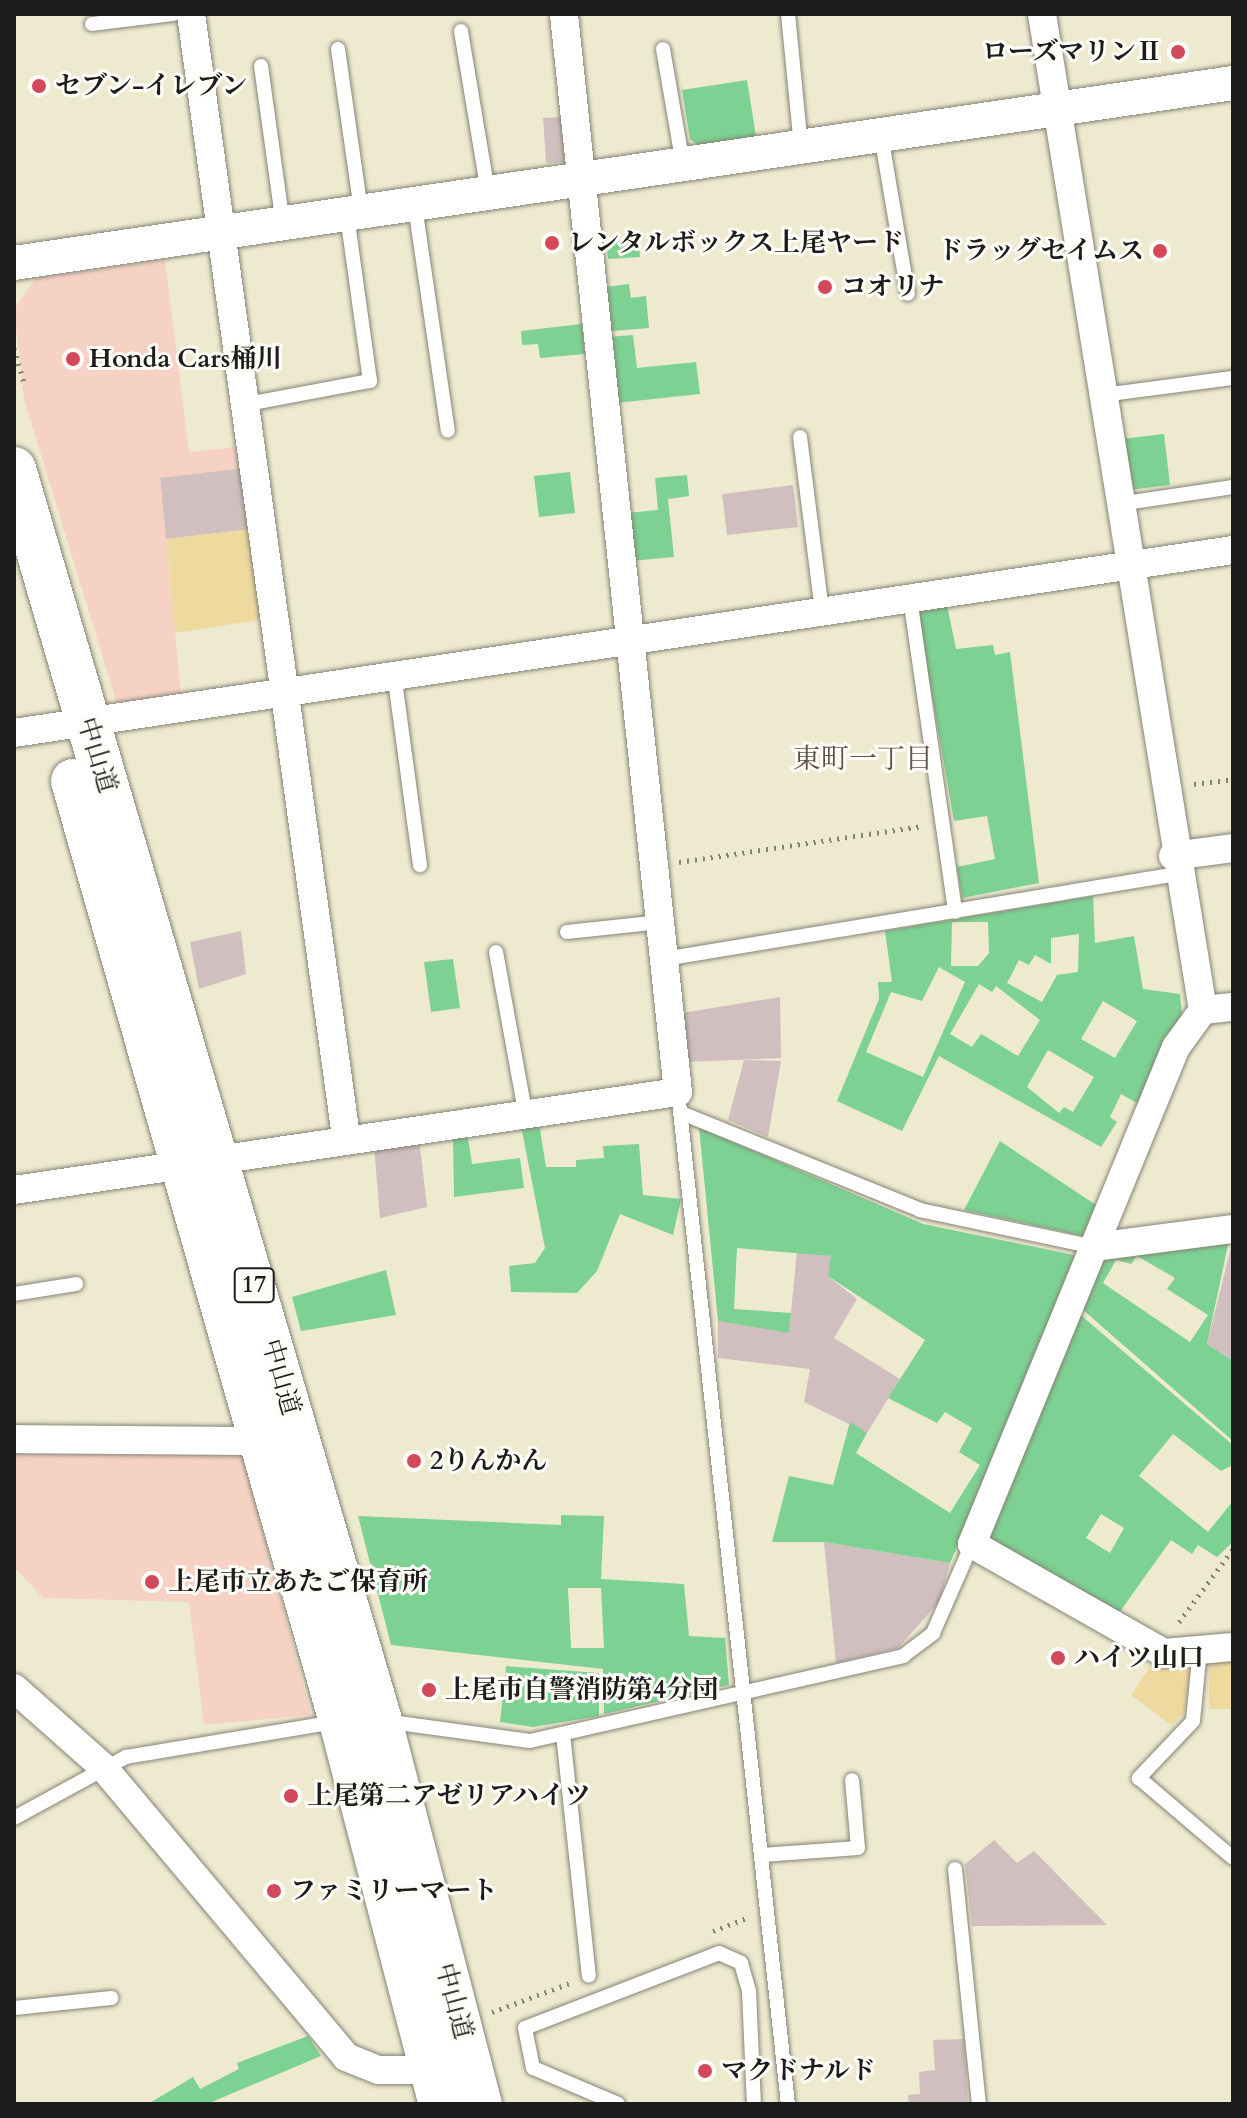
<!DOCTYPE html>
<html>
<head>
<meta charset="utf-8">
<style>
	body { margin:0 }
	#map { position:relative; width:1247px; height:2118px; overflow:hidden; background:#eeead0; font-family:Cardo,"Noto Serif JP",serif }
	div>[style] { position:absolute }
	[style*='--x'] { left:calc(var(--x)*1px); top:calc(var(--y)*1px); width:calc(var(--w)*1px); rotate:calc(var(--a)*1deg) }
	.built>* { inset:0; background:#f6d2c5 }
	.industrial>* { inset:0; background:#d1bfbf }
	.green>* { inset:0; background:#7dd193 }
	.sand>* { inset:0; background:#eeda9e }
	.path>* { height:5px; margin-top:-2.5px; transform-origin:0; background:repeating-linear-gradient(90deg,#858376 0 2px,transparent 0 8px) }
	.roads { filter:drop-shadow(0 0 2px #858376) drop-shadow(0 0 2px #858376) }
	.service>* { height:14px; margin:-7px; padding:0 7px; transform-origin:7px; border-radius:7px; background:#fff }
	.minor>* { height:28px; margin:-14px; padding:0 14px; transform-origin:14px; border-radius:14px; background:#fff }
	.tertiary>* { height:34px; margin:-17px; padding:0 17px; transform-origin:17px; border-radius:17px; background:#fff }
	.trunk>* { height:44px; margin:-22px; padding:0 22px; transform-origin:22px; border-radius:22px; background:#fff }
	.dots>* { width:22px; height:22px; translate:-50% -50%; box-sizing:border-box; border:4px solid #fdfcf7; border-radius:50% }
	span { translate:-50% -50%; white-space:nowrap; text-align:center; line-height:1.15; -webkit-text-stroke:6px #fdfcf7; paint-order:stroke }
	.shield-label span { padding:2px 6px; background:#fdfcf7; border:2px solid; border-radius:6px; -webkit-text-stroke-width:0 }
	.shield-label { font-size:24px; color:#1c1c1c; font-weight:700 }
	.poi-label { font-size:26px; color:#1c1c1c; font-weight:700 }
	.right { translate:-100% -50%; text-align:right }
	.left { translate:0 -50%; text-align:left }
	.street-label { font-size:26px; color:#1c1c1c }
	.neighbourhood-label { font-size:28px; color:#63524a }
	.frame { position:absolute; inset:0; border:16px solid #1c1c1c; pointer-events:none }
</style>
</head>
<body>
<div id="map">
	<div class="built">
		<div style="clip-path:polygon(165px 260px,189px 452px,242px 446px,245px 468px,160px 479px,181px 693px,117px 704px,24px 399px,14px 309px,36px 278px)"></div>
		<div style="clip-path:polygon(14px 1451px,243px 1454px,311px 1715px,204px 1725px,189px 1602px,43px 1598px,14px 1567px)"></div>
	</div>
	<div class="industrial">
		<div style="clip-path:polygon(561px 117px,565px 162px,546px 163px,543px 118px)"></div>
		<div style="clip-path:polygon(245px 468px,252px 529px,166px 539px,160px 478px)"></div>
		<div style="clip-path:polygon(793px 485px,798px 527px,727px 535px,722px 494px)"></div>
		<div style="clip-path:polygon(241px 931px,246px 974px,199px 989px,190px 942px)"></div>
		<div style="clip-path:polygon(780px 997px,781px 1058px,687px 1062px,682px 1013px)"></div>
		<div style="clip-path:polygon(744px 1060px,781px 1061px,768px 1137px,728px 1120px)"></div>
		<div style="clip-path:polygon(419px 1139px,427px 1207px,380px 1218px,374px 1145px)"></div>
		<div style="clip-path:polygon(1233px 1239px,1233px 1361px,1207px 1344px)"></div>
		<div style="clip-path:polygon(797px 1251px,831px 1256px,829px 1277px,857px 1299px,834px 1338px,900px 1379px,867px 1433px,804px 1402px,810px 1369px,718px 1358px,718px 1321px,789px 1332px)"></div>
		<div style="clip-path:polygon(824px 1542px,950px 1563px,939px 1602px,898px 1648px,836px 1663px)"></div>
		<div style="clip-path:polygon(994px 1840px,1017px 1863px,1034px 1851px,1107px 1925px,972px 1926px,965px 1864px)"></div>
		<div style="clip-path:polygon(964px 2039px,968px 2104px,909px 2104px,908px 2095px,920px 2094px,919px 2072px,935px 2070px,933px 2040px)"></div>
	</div>
	<div class="green">
		<div style="clip-path:polygon(747px 80px,756px 136px,698px 145px,690px 139px,682px 90px)"></div>
		<div style="clip-path:polygon(638px 234px,640px 257px,608px 259px,607px 245px)"></div>
		<div style="clip-path:polygon(629px 284px,631px 298px,646px 296px,649px 328px,611px 331px,606px 287px)"></div>
		<div style="clip-path:polygon(582px 324px,585px 354px,540px 358px,538px 344px,522px 345px,521px 331px)"></div>
		<div style="clip-path:polygon(633px 335px,637px 368px,696px 362px,700px 394px,616px 403px,608px 337px)"></div>
		<div style="clip-path:polygon(1164px 434px,1170px 485px,1128px 490px,1121px 439px)"></div>
		<div style="clip-path:polygon(570px 472px,575px 513px,539px 517px,534px 476px)"></div>
		<div style="clip-path:polygon(687px 475px,689px 496px,668px 499px,674px 557px,631px 561px,626px 513px,658px 510px,655px 478px)"></div>
		<div style="clip-path:polygon(947px 605px,956px 649px,993px 645px,995px 655px,1010px 652px,1039px 883px,962px 898px,957px 867px,995px 859px,987px 816px,954px 821px,917px 609px)"></div>
		<div style="clip-path:polygon(evenodd,1093px 896px,1095px 943px,1134px 936px,1143px 989px,1180px 994px,1182px 1015px,1142px 1106px,1121px 1094px,1110px 1117px,1117px 1122px,1101px 1147px,939px 1056px,902px 1131px,837px 1101px,879px 999px,878px 982px,892px 982px,885px 931px,1093px 896px,952px 922px,988px 922px,989px 953px,978px 966px,951px 966px,952px 922px,1093px 896px,1079px 934px,1078px 972px,1057px 975px,1042px 1002px,1007px 983px,1019px 960px,1029px 965px,1035px 955px,1051px 964px,1051px 938px,1079px 934px,1093px 896px,939px 967px,965px 982px,923px 1077px,866px 1052px,891px 992px,922px 1001px,939px 967px,1093px 896px,979px 984px,992px 992px,996px 986px,1040px 1020px,1018px 1056px,981px 1034px,972px 1047px,950px 1034px,979px 984px,1093px 896px,1103px 1001px,1137px 1021px,1115px 1058px,1081px 1039px,1103px 1001px,1093px 896px,1048px 1050px,1094px 1077px,1073px 1112px,1064px 1107px,1059px 1113px,1027px 1087px,1048px 1050px)"></div>
		<div style="clip-path:polygon(453px 959px,460px 1008px,431px 1012px,424px 962px)"></div>
		<div style="clip-path:polygon(539px 1123px,546px 1167px,576px 1167px,576px 1160px,604px 1158px,603px 1146px,639px 1144px,643px 1195px,681px 1199px,673px 1235px,620px 1214px,597px 1271px,577px 1293px,511px 1292px,509px 1266px,535px 1263px,545px 1248px,521px 1126px)"></div>
		<div style="clip-path:polygon(699px 1127px,923px 1224px,1074px 1255px,1077px 1267px,950px 1563px,824px 1542px,772px 1542px,789px 1476px,833px 1485px,850px 1422px,867px 1433px,856px 1453px,950px 1513px,980px 1465px,959px 1452px,972px 1428px,945px 1412px,937px 1423px,888px 1398px,925px 1340px,828px 1276px,831px 1256px,737px 1248px,734px 1309px,791px 1313px,789px 1333px,718px 1321px)"></div>
		<div style="clip-path:polygon(467px 1132px,472px 1164px,520px 1158px,524px 1188px,454px 1197px,453px 1135px)"></div>
		<div style="clip-path:polygon(1000px 1141px,1099px 1207px,1083px 1236px,964px 1210px)"></div>
		<div style="clip-path:polygon(evenodd,1229px 1240px,1207px 1344px,1233px 1361px,1233px 1441px,1082px 1309px,1100px 1260px,1229px 1240px,1137px 1256px,1175px 1278px,1167px 1289px,1208px 1315px,1190px 1342px,1103px 1283px,1116px 1260px,1131px 1264px,1137px 1256px)"></div>
		<div style="clip-path:polygon(386px 1270px,396px 1315px,301px 1331px,292px 1297px)"></div>
		<div style="clip-path:polygon(evenodd,1077px 1312px,1233px 1445px,1233px 1465px,1221px 1471px,1173px 1434px,1139px 1476px,1208px 1532px,1233px 1501px,1233px 1542px,1217px 1557px,1198px 1545px,1192px 1554px,1171px 1540px,1119px 1613px,992px 1542px,987px 1528px,1077px 1312px,1101px 1514px,1124px 1528px,1110px 1553px,1086px 1538px,1101px 1514px)"></div>
		<div style="clip-path:polygon(evenodd,561px 1515px,604px 1516px,601px 1579px,684px 1584px,689px 1636px,725px 1638px,729px 1685px,604px 1714px,603px 1669px,391px 1645px,358px 1516px,561px 1525px,561px 1515px,568px 1588px,601px 1588px,604px 1648px,571px 1648px,568px 1588px)"></div>
		<div style="clip-path:polygon(506px 1666px,599px 1673px,599px 1716px,533px 1727px,500px 1722px)"></div>
		<div style="clip-path:polygon(308px 2036px,321px 2056px,207px 2104px,148px 2104px,193px 2077px,200px 2089px,239px 2069px,237px 2063px)"></div>
	</div>
	<div class="sand">
		<div style="clip-path:polygon(252px 529px,265px 619px,175px 633px,166px 539px)"></div>
		<div style="clip-path:polygon(1209px 1658px,1233px 1658px,1233px 1709px,1209px 1709px)"></div>
		<div style="clip-path:polygon(1192px 1660px,1184px 1713px,1172px 1725px,1131px 1695px,1154px 1661px)"></div>
	</div>
	<div class="path">
		<div style="--x:14;--y:348;--w:40;--a:74"></div>
		<div style="--x:1194;--y:784;--w:39;--a:-7"></div>
		<div style="--x:679;--y:862;--w:246;--a:-8.4"></div>
		<div style="--x:1179;--y:1622;--w:91;--a:-53.5"></div>
		<div style="--x:713;--y:1931;--w:39;--a:-21"></div>
		<div style="--x:492;--y:2012;--w:86;--a:-20.3"></div>
	</div>
	<div class="roads">
		<div class="service">
			<div style="--x:788;--y:14;--w:134;--a:84.4"></div>
			<div style="--x:92;--y:24;--w:82;--a:-7"></div>
			<div style="--x:461;--y:31;--w:163;--a:80.5"></div>
			<div style="--x:338;--y:49;--w:164;--a:81.9"></div>
			<div style="--x:663;--y:49;--w:118;--a:80.2"></div>
			<div style="--x:261;--y:66;--w:160;--a:82.1"></div>
			<div style="--x:881;--y:135;--w:161;--a:80.4"></div>
			<div style="--x:415;--y:206;--w:227;--a:81.7"></div>
			<div style="--x:1103;--y:395;--w:131;--a:-7.5"></div>
			<div style="--x:247;--y:404;--w:125;--a:-10.6"></div>
			<div style="--x:370;--y:381;--w:167;--a:-97.9"></div>
			<div style="--x:800;--y:437;--w:175;--a:82.8"></div>
			<div style="--x:1119;--y:504;--w:115;--a:-8.5"></div>
			<div style="--x:910;--y:598;--w:317;--a:81.8"></div>
			<div style="--x:394;--y:673;--w:194;--a:82.3"></div>
			<div style="--x:567;--y:932;--w:94;--a:-6.1"></div>
			<div style="--x:496;--y:952;--w:162;--a:79.7"></div>
			<div style="--x:664;--y:959;--w:520;--a:-9.41"></div>
			<div style="--x:678;--y:1092;--w:1018;--a:83.8"></div>
			<div style="--x:684;--y:1114;--w:255;--a:22.1"></div>
			<div style="--x:920;--y:1210;--w:178;--a:12"></div>
			<div style="--x:14;--y:1294;--w:63;--a:-9.2"></div>
			<div style="--x:1200;--y:1649;--w:72;--a:95.6"></div>
			<div style="--x:1193;--y:1721;--w:79;--a:133.5"></div>
			<div style="--x:1139;--y:1778;--w:123;--a:40.4"></div>
			<div style="--x:384;--y:1721;--w:147;--a:7.8"></div>
			<div style="--x:530;--y:1741;--w:383;--a:-12.8"></div>
			<div style="--x:903;--y:1656;--w:38;--a:-37"></div>
			<div style="--x:933;--y:1633;--w:97;--a:-66.3"></div>
			<div style="--x:563;--y:1734;--w:243;--a:83.9"></div>
			<div style="--x:14;--y:1818;--w:128;--a:-28.6"></div>
			<div style="--x:126;--y:1757;--w:212;--a:-9.5"></div>
			<div style="--x:762;--y:1855;--w:96;--a:-4.2"></div>
			<div style="--x:858;--y:1848;--w:68;--a:-95"></div>
			<div style="--x:955;--y:1869;--w:236;--a:84.2"></div>
			<div style="--x:14;--y:2008;--w:98;--a:-5.9"></div>
			<div style="--x:618;--y:2104;--w:92;--a:-157"></div>
			<div style="--x:533;--y:2068;--w:41;--a:-101.3"></div>
			<div style="--x:525;--y:2028;--w:208;--a:-21.1"></div>
			<div style="--x:719;--y:1953;--w:24;--a:24"></div>
			<div style="--x:741;--y:1963;--w:29;--a:74"></div>
			<div style="--x:749;--y:1991;--w:113;--a:87.5"></div>
		</div>
		<div class="minor">
			<div style="--x:191;--y:14;--w:1134;--a:82.14"></div>
			<div style="--x:1042;--y:14;--w:1009;--a:80.82"></div>
			<div style="--x:1203;--y:1010;--w:46;--a:126.1"></div>
			<div style="--x:1176;--y:1047;--w:537;--a:112.32"></div>
			<div style="--x:972;--y:1544;--w:221;--a:29.6"></div>
			<div style="--x:1164;--y:1653;--w:69;--a:-5"></div>
			<div style="--x:14;--y:733;--w:1233;--a:-8.54"></div>
			<div style="--x:1173;--y:856;--w:61;--a:-7.6"></div>
			<div style="--x:1203;--y:1010;--w:30;--a:-6"></div>
			<div style="--x:14;--y:1190;--w:671;--a:-8.4"></div>
			<div style="--x:678;--y:1092;--w:1084;--a:-96.04"></div>
			<div style="--x:1094;--y:1247;--w:140;--a:-7.4"></div>
			<div style="--x:14;--y:1439;--w:246;--a:0.5"></div>
			<div style="--x:14;--y:1688;--w:119;--a:41.6"></div>
			<div style="--x:103;--y:1767;--w:378;--a:50"></div>
			<div style="--x:346;--y:2057;--w:35;--a:22"></div>
			<div style="--x:379;--y:2070;--w:54;--a:0"></div>
		</div>
		<div class="tertiary">
			<div style="--x:14;--y:263;--w:1232;--a:-8.4"></div>
		</div>
		<div class="trunk">
			<div style="--x:14;--y:469;--w:1304;--a:73.7"></div>
			<div style="--x:380;--y:1721;--w:396;--a:75.4"></div>
			<div style="--x:73;--y:781;--w:977;--a:74.09"></div>
			<div style="--x:341;--y:1721;--w:396;--a:75.4"></div>
		</div>
	</div>
	<div class="dots">
		<div style="left:1178px;top:52px;background:#d1495b"></div>
		<div style="left:39px;top:86px;background:#d1495b"></div>
		<div style="left:552px;top:243px;background:#d1495b"></div>
		<div style="left:1160px;top:251px;background:#d1495b"></div>
		<div style="left:825px;top:287px;background:#d1495b"></div>
		<div style="left:73px;top:359px;background:#d1495b"></div>
		<div style="left:414px;top:1461px;background:#d1495b"></div>
		<div style="left:152px;top:1582px;background:#d1495b"></div>
		<div style="left:1058px;top:1658px;background:#d1495b"></div>
		<div style="left:429px;top:1690px;background:#d1495b"></div>
		<div style="left:291px;top:1796px;background:#d1495b"></div>
		<div style="left:274px;top:1891px;background:#d1495b"></div>
		<div style="left:705px;top:2071px;background:#d1495b"></div>
	</div>
	<div class="shield-label">
		<span style="left:254px;top:1285px">17</span>
	</div>
	<div class="poi-label">
		<span class="right" style="left:1162px;top:52px">ローズマリンⅡ</span>
		<span class="left" style="left:55px;top:86px">セブン-イレブン</span>
		<span class="left" style="left:568px;top:243px">レンタルボックス上尾ヤード</span>
		<span class="right" style="left:1144px;top:251px">ドラッグセイムス</span>
		<span class="left" style="left:841px;top:287px">コオリナ</span>
		<span class="left" style="left:89px;top:359px">Honda Cars桶川</span>
		<span class="left" style="left:430px;top:1461px">2りんかん</span>
		<span class="left" style="left:168px;top:1582px">上尾市立あたご保育所</span>
		<span class="left" style="left:1074px;top:1658px">ハイツ山口</span>
		<span class="left" style="left:445px;top:1690px">上尾市自警消防第4分団</span>
		<span class="left" style="left:307px;top:1796px">上尾第二アゼリアハイツ</span>
		<span class="left" style="left:290px;top:1891px">ファミリーマート</span>
		<span class="left" style="left:721px;top:2071px">マクドナルド</span>
	</div>
	<div class="street-label">
		<span style="left:97px;top:755px;rotate:73deg">中山道</span>
		<span style="left:281px;top:1377px;rotate:74deg">中山道</span>
		<span style="left:454px;top:2001px;rotate:75deg">中山道</span>
	</div>
	<div class="neighbourhood-label">
		<span style="left:863px;top:759px">東町一丁目</span>
	</div>
	<div class="frame"></div>
</div>
</body>
</html>
